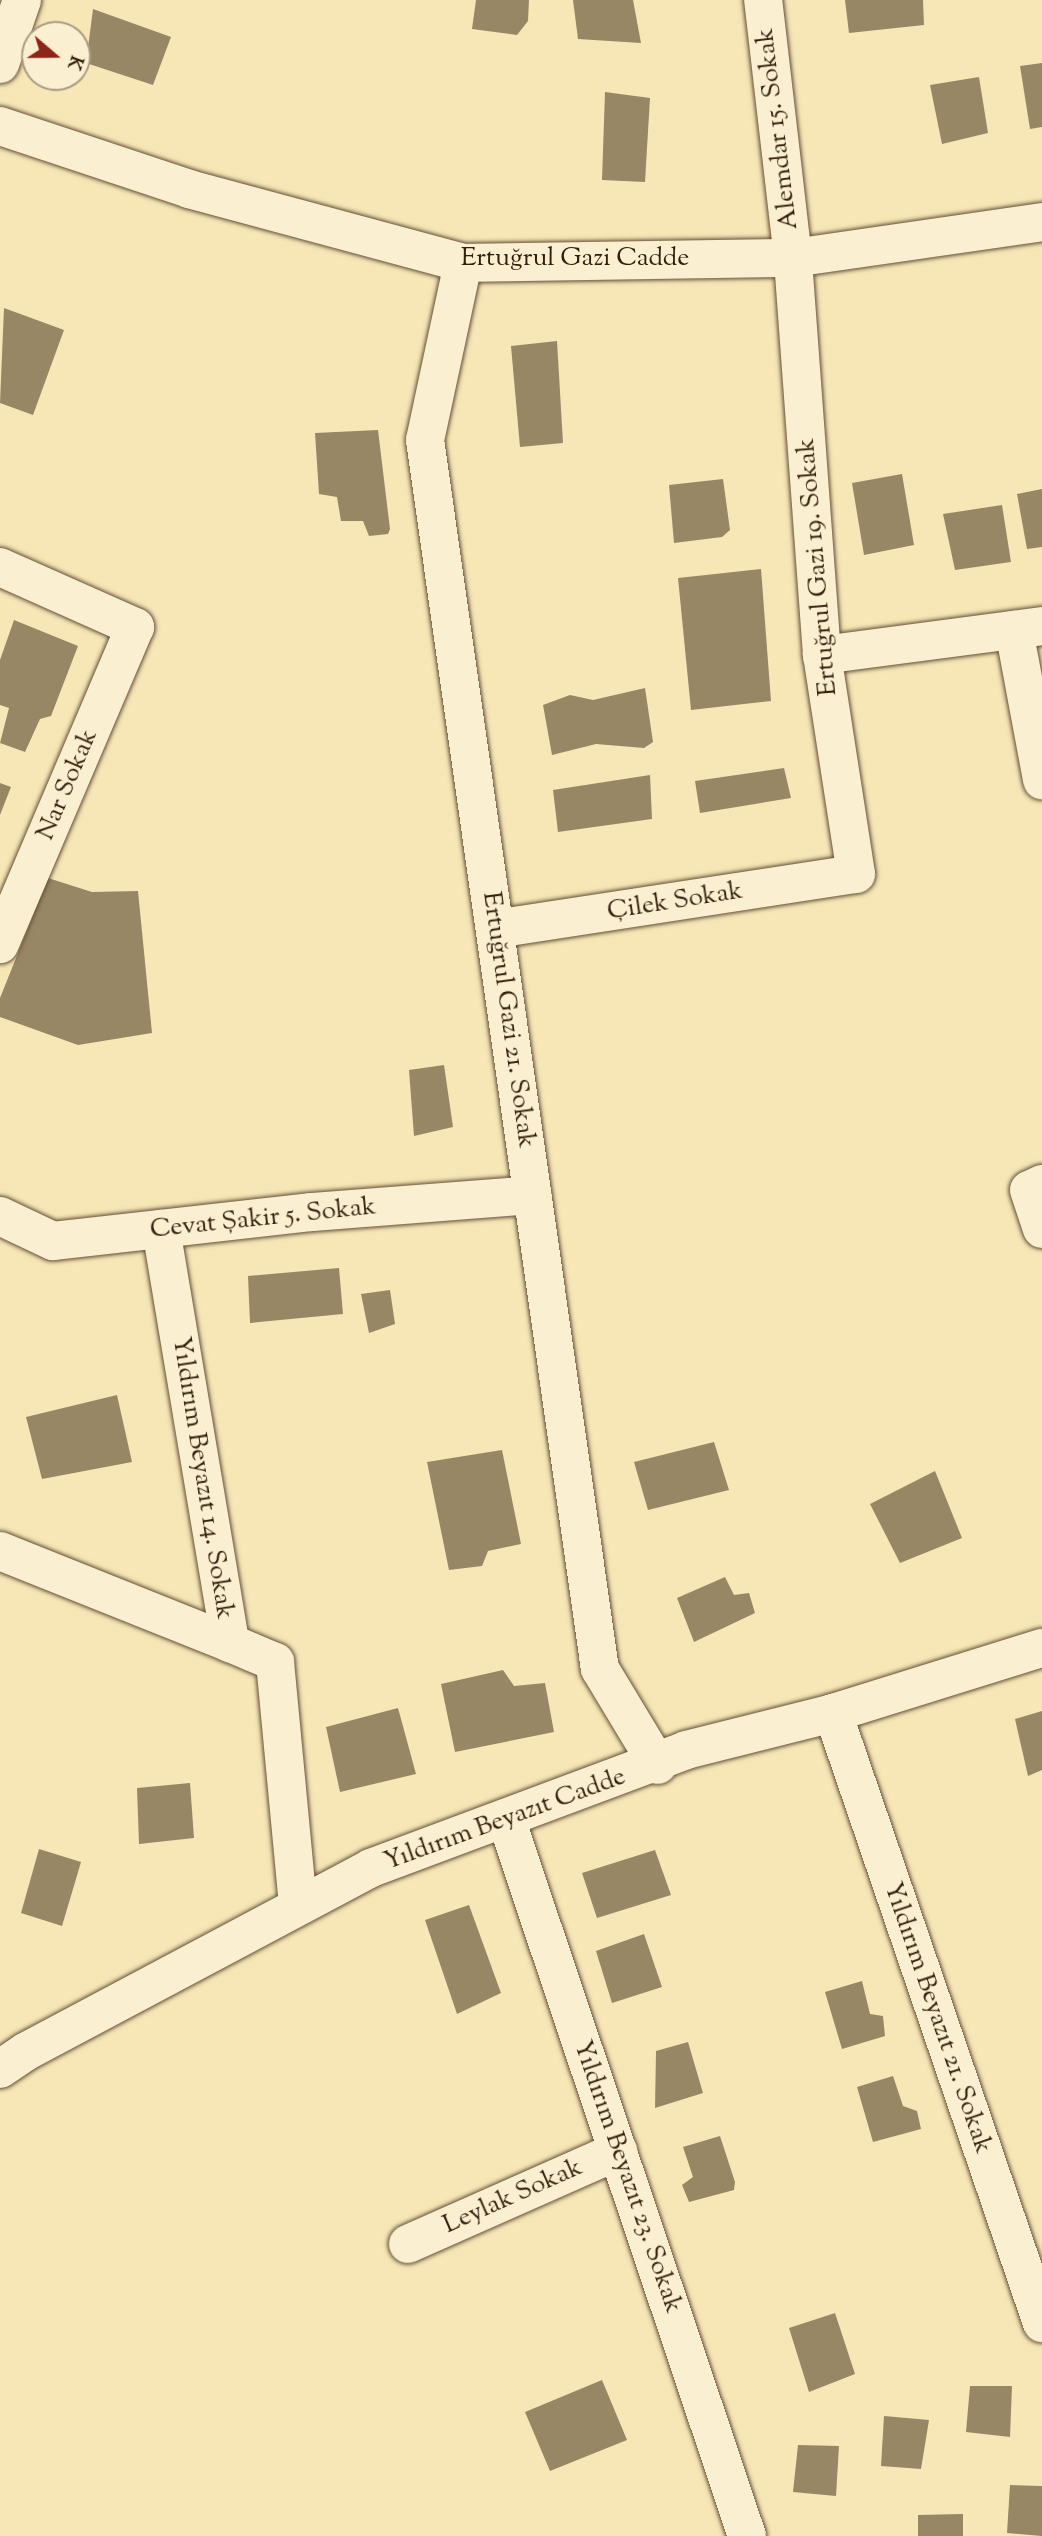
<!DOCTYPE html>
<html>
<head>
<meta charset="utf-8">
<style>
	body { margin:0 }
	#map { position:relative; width:1042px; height:2536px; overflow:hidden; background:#f7e7b6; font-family:"Sorts Mill Goudy",serif }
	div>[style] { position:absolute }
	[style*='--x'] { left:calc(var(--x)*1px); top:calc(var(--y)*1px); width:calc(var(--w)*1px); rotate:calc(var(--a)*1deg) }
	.building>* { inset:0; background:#988765 }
	.roads { filter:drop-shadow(0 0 2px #635037) drop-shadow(0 0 2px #635037) }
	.street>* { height:38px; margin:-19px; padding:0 19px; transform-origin:19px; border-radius:19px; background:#faefd0 }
	.secondary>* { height:38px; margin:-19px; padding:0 19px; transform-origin:19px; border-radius:19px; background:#faefd0 }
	span { translate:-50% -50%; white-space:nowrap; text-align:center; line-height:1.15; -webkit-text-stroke:5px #faefd0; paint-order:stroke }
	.street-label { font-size:26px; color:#321e0d }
	.north { position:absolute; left:21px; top:21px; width:70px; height:70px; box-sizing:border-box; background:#faefd0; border:2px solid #aa9b82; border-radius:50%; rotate:110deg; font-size:19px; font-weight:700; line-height:28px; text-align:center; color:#321e0d }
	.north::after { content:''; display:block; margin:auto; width:24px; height:32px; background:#8f2418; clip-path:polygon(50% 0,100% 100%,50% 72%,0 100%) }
</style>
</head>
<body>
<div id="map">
	<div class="building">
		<div style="clip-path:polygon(476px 0,529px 0,528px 21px,517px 35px,472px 29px)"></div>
		<div style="clip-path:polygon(573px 0,633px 0,641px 43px,578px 39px)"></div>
		<div style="clip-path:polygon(845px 0,923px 0,924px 25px,849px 33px)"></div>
		<div style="clip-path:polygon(93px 9px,171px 37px,153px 85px,86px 63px)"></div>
		<div style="clip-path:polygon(1042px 63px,1042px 127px,1030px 129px,1020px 66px)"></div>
		<div style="clip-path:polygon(979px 77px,988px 133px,942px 144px,930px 85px)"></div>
		<div style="clip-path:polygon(605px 92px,650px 98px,645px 182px,602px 180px)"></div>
		<div style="clip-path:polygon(4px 308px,64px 330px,33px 415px,0 403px)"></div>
		<div style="clip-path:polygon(557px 341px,563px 443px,520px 447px,511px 346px)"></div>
		<div style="clip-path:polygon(378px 430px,390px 529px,388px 534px,369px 536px,363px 521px,341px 521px,337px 497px,319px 494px,315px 433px)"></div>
		<div style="clip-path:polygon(902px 474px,914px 545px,864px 555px,852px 483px)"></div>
		<div style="clip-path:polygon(723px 479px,730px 530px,722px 537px,674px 543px,669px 485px)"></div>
		<div style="clip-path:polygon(1042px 489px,1042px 547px,1027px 549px,1017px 494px)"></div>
		<div style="clip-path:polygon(1002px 505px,1011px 562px,955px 570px,943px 514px)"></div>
		<div style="clip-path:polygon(761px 569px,771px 701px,691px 710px,678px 578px)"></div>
		<div style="clip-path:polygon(14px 620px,78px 646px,51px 716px,40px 719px,25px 752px,0 743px,9px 708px,0 705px,0 660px)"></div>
		<div style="clip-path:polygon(645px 688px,653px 742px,644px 748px,596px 744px,552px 755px,543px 705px,570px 695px,593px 700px)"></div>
		<div style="clip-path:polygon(784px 768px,791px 798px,700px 813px,695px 781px)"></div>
		<div style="clip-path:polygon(650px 775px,652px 819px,558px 832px,553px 790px)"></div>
		<div style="clip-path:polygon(0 783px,11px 787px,0 815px)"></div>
		<div style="clip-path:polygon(48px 878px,92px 892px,138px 891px,152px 1033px,78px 1045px,0 1017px,0 998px)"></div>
		<div style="clip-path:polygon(444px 1065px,453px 1127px,414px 1136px,409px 1070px)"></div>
		<div style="clip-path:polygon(339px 1268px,343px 1314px,250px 1323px,248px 1276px)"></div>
		<div style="clip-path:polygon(390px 1290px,395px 1324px,369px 1333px,361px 1294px)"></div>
		<div style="clip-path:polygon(117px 1395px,132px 1462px,42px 1479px,26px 1417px)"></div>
		<div style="clip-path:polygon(714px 1442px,729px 1490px,648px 1510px,634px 1462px)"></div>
		<div style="clip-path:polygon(502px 1450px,521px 1544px,488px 1551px,482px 1566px,449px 1570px,427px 1462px)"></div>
		<div style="clip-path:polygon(935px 1471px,962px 1538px,900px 1563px,870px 1504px)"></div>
		<div style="clip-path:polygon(725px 1577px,734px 1595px,749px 1593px,755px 1613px,694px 1642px,677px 1598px)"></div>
		<div style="clip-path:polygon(503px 1670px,514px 1686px,545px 1683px,554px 1732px,455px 1752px,441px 1684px)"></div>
		<div style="clip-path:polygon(398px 1708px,416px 1774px,340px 1792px,326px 1727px)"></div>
		<div style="clip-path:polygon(1042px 1711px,1042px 1770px,1028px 1776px,1015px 1719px)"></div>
		<div style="clip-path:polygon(190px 1783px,194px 1838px,139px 1844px,137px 1788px)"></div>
		<div style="clip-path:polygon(39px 1849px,81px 1862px,62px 1926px,21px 1913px)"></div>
		<div style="clip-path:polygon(655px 1850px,671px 1895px,597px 1918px,582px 1873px)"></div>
		<div style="clip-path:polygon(469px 1905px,501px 1993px,457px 2014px,425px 1920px)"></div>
		<div style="clip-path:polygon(644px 1934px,662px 1987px,612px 2003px,596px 1951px)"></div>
		<div style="clip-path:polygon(862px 1981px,870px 2014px,883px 2016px,885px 2036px,842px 2049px,825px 1992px)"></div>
		<div style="clip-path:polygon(688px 2042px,703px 2093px,655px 2108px,656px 2051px)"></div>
		<div style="clip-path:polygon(893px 2076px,903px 2106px,917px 2111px,921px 2129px,873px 2142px,857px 2087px)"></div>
		<div style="clip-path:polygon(720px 2136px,735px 2182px,734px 2190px,689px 2202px,682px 2185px,693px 2177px,683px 2147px)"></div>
		<div style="clip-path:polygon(835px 2313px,855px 2374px,809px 2392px,789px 2328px)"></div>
		<div style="clip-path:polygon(602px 2380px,627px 2440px,550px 2471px,525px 2412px)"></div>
		<div style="clip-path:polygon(970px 2386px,1012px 2386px,1010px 2437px,966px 2432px)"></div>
		<div style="clip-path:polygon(884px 2416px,929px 2420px,921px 2469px,881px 2466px)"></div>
		<div style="clip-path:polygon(798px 2445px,839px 2446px,836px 2496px,793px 2492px)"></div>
		<div style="clip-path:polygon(1010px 2485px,1042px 2486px,1042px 2536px,1007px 2533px)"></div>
		<div style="clip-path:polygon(963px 2514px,963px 2536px,918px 2536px,918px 2515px)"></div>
	</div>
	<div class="roads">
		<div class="street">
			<div style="--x:0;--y:64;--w:68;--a:-71"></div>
			<div style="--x:463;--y:263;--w:181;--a:102.1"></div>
			<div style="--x:425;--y:440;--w:1241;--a:81.9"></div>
			<div style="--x:600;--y:1669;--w:112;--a:58.9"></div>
			<div style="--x:0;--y:567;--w:148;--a:24"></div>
			<div style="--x:135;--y:627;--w:345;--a:113.1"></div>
			<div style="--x:1014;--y:630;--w:153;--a:79.4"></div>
			<div style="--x:822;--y:655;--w:222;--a:-7.5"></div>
			<div style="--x:495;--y:929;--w:365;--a:-8.7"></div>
			<div style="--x:856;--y:874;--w:222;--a:-98.8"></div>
			<div style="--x:822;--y:655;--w:398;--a:-94.2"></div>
			<div style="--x:793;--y:258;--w:260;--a:-96.6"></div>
			<div style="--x:1042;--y:1184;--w:14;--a:155"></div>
			<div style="--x:1029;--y:1190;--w:41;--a:71.6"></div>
			<div style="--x:0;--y:1216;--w:59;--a:25.3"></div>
			<div style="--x:53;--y:1241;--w:261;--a:-6.4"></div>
			<div style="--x:312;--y:1212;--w:221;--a:-4.4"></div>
			<div style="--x:161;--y:1229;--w:420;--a:80.5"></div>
			<div style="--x:230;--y:1643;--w:49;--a:22.9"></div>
			<div style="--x:275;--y:1662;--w:245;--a:84.6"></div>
			<div style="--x:0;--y:1551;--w:248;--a:21.8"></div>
			<div style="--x:833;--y:1713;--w:645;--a:71.09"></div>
			<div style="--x:506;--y:1819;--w:756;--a:71.42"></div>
			<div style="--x:408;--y:2244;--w:230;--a:-23.9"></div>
		</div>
		<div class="secondary">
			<div style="--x:0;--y:126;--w:199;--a:18.4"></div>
			<div style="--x:189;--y:189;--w:284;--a:15.1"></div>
			<div style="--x:463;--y:263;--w:330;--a:-0.9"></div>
			<div style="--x:793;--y:258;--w:252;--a:-8.2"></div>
			<div style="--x:0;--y:2069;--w:30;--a:-34"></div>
			<div style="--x:25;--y:2052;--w:392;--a:-28"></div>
			<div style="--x:371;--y:1868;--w:336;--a:-20.5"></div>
			<div style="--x:686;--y:1750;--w:152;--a:-14.1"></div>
			<div style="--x:833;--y:1713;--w:219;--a:-17.3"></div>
		</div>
	</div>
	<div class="street-label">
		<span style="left:778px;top:129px;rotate:-97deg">Alemdar 15. Sokak</span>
		<span style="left:575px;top:259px">Ertuğrul Gazi Cadde</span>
		<span style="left:818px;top:567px;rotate:-95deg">Ertuğrul Gazi 19. Sokak</span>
		<span style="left:68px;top:785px;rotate:-67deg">Nar Sokak</span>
		<span style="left:675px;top:902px;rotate:-9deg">Çilek Sokak</span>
		<span style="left:508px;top:1020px;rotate:82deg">Ertuğrul Gazi 21. Sokak</span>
		<span style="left:263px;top:1219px;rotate:-6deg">Cevat Şakir 5. Sokak</span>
		<span style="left:202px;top:1478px;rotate:81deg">Yıldırım Beyazıt 14. Sokak</span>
		<span style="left:505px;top:1820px;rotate:-20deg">Yıldırım Beyazıt Cadde</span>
		<span style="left:937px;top:2018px;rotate:71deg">Yıldırım Beyazıt 21. Sokak</span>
		<span style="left:627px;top:2177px;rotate:71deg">Yıldırım Beyazıt 23. Sokak</span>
		<span style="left:513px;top:2197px;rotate:-24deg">Leylak Sokak</span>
	</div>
	<div class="north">K</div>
</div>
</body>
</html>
